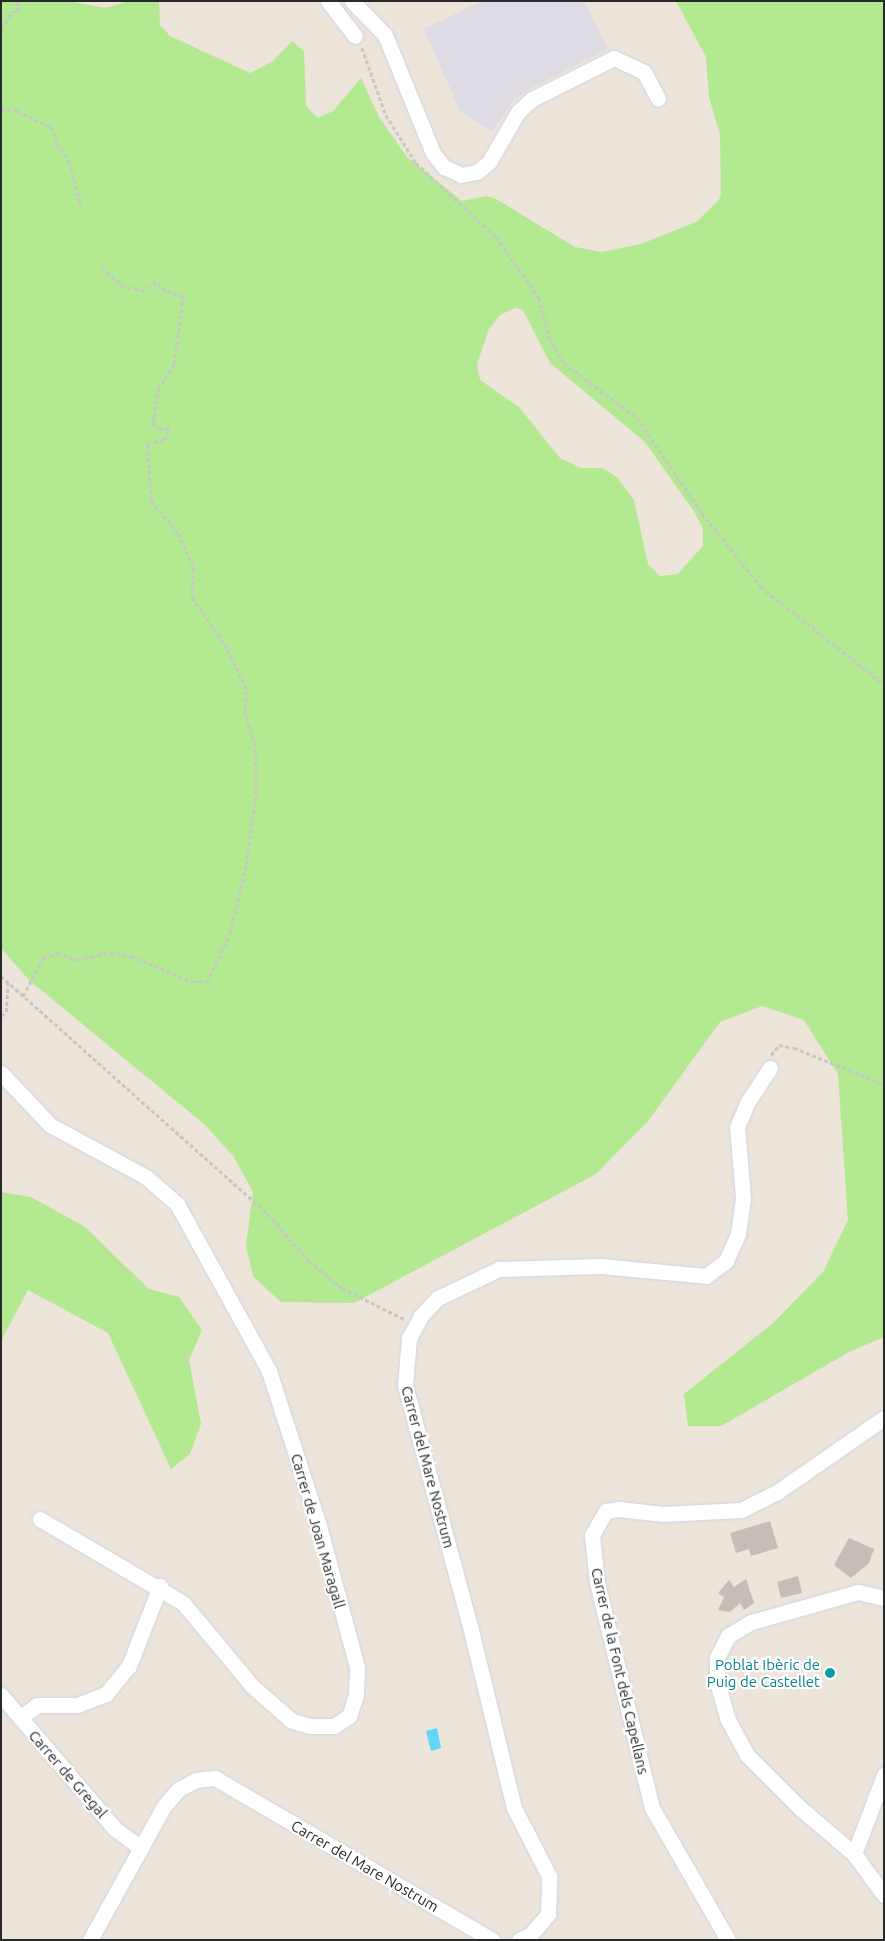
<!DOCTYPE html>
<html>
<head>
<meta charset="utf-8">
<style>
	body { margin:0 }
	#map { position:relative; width:885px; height:1941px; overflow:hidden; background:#ede4da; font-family:Ubuntu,sans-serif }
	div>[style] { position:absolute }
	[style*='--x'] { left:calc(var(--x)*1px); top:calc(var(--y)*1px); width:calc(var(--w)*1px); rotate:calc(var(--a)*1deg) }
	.industrial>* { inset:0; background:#dedbe5 }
	.green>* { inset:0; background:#b2e991 }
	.water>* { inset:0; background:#62d7fa }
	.building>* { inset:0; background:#c4beb7 }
	.path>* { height:2.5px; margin-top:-1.25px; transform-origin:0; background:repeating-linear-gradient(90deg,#c7c7c7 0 4px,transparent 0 6.5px) }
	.roads { filter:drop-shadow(0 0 1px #cfd4e4) drop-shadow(0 0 1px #cfd4e4) }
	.minor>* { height:15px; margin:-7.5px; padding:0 7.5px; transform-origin:7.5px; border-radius:7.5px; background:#fff }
	.dots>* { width:14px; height:14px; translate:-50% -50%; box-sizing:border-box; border:2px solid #fff; border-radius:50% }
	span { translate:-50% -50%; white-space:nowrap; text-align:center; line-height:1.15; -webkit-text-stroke:4.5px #fff; paint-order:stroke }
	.street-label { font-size:15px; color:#292929 }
	.culture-label { font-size:15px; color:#0d838f }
	.right { translate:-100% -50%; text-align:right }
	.frame { position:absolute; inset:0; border:2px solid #292929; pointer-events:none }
</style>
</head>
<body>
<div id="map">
	<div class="industrial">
		<div style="clip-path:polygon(482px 1px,584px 1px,608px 49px,529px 89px,514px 100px,492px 132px,460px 111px,424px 29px)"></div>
	</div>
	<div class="green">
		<div style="clip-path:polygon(evenodd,1px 1px,68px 1px,106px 8px,128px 1px,159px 1px,160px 25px,170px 36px,250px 73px,273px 61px,292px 41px,304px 51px,306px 106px,318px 118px,333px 111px,361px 78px,379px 117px,407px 157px,462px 201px,487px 196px,496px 199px,575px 247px,601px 252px,641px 244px,696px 222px,719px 200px,721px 193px,720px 135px,709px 97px,706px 57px,676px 1px,884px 1px,884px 1337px,851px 1351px,721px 1426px,688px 1426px,684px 1394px,772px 1324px,823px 1272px,848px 1220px,838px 1074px,804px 1020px,762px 1006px,720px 1022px,648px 1121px,596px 1174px,354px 1303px,281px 1302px,253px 1276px,246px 1246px,253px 1192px,234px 1157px,204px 1124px,30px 981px,1px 948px,1px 1px,515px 308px,523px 310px,550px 363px,645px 442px,695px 513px,703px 529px,703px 546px,678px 574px,660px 576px,648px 564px,634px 500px,617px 477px,602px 468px,581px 468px,560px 458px,519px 407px,480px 380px,477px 364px,489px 329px,500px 315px,515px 308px)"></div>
		<div style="clip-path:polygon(1px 1192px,31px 1197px,85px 1227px,149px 1289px,179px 1297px,202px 1330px,189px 1360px,201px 1424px,190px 1454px,171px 1469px,108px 1333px,28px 1290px,1px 1341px)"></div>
	</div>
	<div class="water">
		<div style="clip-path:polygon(437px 1728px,441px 1748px,431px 1751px,426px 1731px)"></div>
	</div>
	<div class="building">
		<div style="clip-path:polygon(770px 1521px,778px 1548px,751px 1556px,749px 1549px,736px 1553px,730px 1533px)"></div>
		<div style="clip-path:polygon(849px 1538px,874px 1549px,869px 1563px,851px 1578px,834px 1565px)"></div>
		<div style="clip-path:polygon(798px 1576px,802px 1593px,781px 1598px,777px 1582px)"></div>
		<div style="clip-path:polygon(746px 1579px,754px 1603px,744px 1610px,740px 1603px,730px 1612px,718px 1610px,724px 1597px,718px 1593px,729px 1580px,734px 1587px)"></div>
	</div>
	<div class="path">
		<div style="--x:1;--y:28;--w:19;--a:-55"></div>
		<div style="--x:12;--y:12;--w:6;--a:0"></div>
		<div style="--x:18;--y:12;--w:11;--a:-95"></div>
		<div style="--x:362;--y:48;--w:71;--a:70.3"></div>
		<div style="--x:386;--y:115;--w:57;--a:58"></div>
		<div style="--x:416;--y:163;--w:109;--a:42.8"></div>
		<div style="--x:496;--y:237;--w:75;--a:54.8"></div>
		<div style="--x:539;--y:298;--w:40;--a:75.6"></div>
		<div style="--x:549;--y:337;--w:30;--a:60"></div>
		<div style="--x:564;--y:363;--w:91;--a:37"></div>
		<div style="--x:637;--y:418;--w:115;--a:55.6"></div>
		<div style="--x:702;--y:513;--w:95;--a:51.4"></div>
		<div style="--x:761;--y:587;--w:157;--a:38.3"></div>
		<div style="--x:1;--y:109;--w:16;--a:7"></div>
		<div style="--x:17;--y:111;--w:38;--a:25"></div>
		<div style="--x:52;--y:127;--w:18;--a:74"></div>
		<div style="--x:57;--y:144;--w:21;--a:55"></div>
		<div style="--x:69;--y:161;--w:47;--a:75.1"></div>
		<div style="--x:1;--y:976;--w:358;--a:41.7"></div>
		<div style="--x:268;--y:1214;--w:62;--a:48.9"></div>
		<div style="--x:309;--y:1261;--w:43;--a:39.3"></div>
		<div style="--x:342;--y:1288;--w:69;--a:26.6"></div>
		<div style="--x:23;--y:996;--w:43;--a:-62.2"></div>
		<div style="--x:43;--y:958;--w:15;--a:-20"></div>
		<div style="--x:57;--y:953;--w:22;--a:18"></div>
		<div style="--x:78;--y:960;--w:33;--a:-14"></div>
		<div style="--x:110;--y:952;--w:21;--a:11"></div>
		<div style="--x:131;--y:956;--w:67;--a:22.8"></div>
		<div style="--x:193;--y:982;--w:14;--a:0"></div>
		<div style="--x:207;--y:982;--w:54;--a:-64.9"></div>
		<div style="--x:230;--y:933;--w:70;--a:-76.8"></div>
		<div style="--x:246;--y:865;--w:74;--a:-82.2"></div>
		<div style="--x:256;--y:792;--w:45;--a:-91.3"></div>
		<div style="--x:255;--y:747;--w:34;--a:-107"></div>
		<div style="--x:245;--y:714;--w:25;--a:-88"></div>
		<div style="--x:246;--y:689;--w:44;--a:-115.4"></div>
		<div style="--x:227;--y:649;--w:62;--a:-124.5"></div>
		<div style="--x:192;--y:598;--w:31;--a:-88"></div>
		<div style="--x:193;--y:567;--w:36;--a:-114"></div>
		<div style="--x:178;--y:534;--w:43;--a:-129.3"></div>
		<div style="--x:151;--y:501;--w:58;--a:-93.9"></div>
		<div style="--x:147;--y:443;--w:18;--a:-9"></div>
		<div style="--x:165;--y:440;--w:13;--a:-72"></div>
		<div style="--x:169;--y:428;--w:8;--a:166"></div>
		<div style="--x:161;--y:430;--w:10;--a:-143"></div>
		<div style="--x:153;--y:424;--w:35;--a:-82"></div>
		<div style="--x:158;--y:389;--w:30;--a:-57"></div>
		<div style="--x:174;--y:364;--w:69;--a:-82.5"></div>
		<div style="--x:183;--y:296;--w:19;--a:-164"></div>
		<div style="--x:165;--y:291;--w:13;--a:-135"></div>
		<div style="--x:156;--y:282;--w:15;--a:143"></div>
		<div style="--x:144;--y:291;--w:20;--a:-169"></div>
		<div style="--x:124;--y:287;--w:30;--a:-140"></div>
		<div style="--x:1;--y:1016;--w:6;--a:-39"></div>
		<div style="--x:6;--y:1012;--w:29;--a:-86"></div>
		<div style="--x:771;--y:1055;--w:13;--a:-51"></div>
		<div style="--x:779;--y:1045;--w:15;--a:11"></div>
		<div style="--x:794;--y:1048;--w:97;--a:21.8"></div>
	</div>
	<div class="roads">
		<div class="minor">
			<div style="--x:328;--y:1;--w:44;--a:52.4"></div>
			<div style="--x:352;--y:1;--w:47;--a:45.9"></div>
			<div style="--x:385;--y:35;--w:127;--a:67.9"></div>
			<div style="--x:433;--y:153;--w:18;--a:52"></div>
			<div style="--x:444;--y:167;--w:19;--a:25"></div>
			<div style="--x:461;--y:175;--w:16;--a:-11"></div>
			<div style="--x:477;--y:172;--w:16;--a:-40"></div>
			<div style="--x:489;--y:162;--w:58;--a:-59.9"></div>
			<div style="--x:518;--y:112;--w:19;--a:-43"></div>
			<div style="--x:532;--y:99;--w:92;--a:-26.6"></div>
			<div style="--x:614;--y:58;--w:33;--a:25"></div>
			<div style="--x:644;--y:72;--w:30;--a:62"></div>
			<div style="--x:1;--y:1073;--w:71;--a:46.7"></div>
			<div style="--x:50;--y:1125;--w:109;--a:28.4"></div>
			<div style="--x:146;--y:1177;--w:41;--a:41.1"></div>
			<div style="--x:177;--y:1204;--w:191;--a:61.1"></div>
			<div style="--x:269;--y:1371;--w:163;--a:72.1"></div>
			<div style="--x:319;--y:1526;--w:146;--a:74.9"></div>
			<div style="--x:357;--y:1667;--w:28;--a:92"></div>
			<div style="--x:356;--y:1695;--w:22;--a:108"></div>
			<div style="--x:349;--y:1716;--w:18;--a:146"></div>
			<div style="--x:334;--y:1726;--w:24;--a:180"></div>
			<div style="--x:310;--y:1726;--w:19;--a:-164"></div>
			<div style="--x:292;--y:1721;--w:52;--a:-138.9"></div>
			<div style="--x:253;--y:1687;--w:109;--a:-129.8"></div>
			<div style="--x:183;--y:1603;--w:166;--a:-149.6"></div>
			<div style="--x:884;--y:1598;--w:27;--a:-167"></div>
			<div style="--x:858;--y:1592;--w:111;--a:164.3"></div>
			<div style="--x:751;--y:1622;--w:27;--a:149"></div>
			<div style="--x:728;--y:1636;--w:25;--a:117"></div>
			<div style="--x:717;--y:1658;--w:24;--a:90"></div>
			<div style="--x:717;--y:1682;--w:37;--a:74"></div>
			<div style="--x:727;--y:1718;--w:42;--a:61.6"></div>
			<div style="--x:747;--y:1755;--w:75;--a:45"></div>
			<div style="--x:800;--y:1808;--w:71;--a:40.4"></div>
			<div style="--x:854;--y:1854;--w:51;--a:53.8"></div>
			<div style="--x:1;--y:1695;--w:176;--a:49.6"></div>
			<div style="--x:115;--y:1829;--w:32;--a:36"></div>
			<div style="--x:20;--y:1718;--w:21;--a:-37"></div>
			<div style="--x:37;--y:1705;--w:40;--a:0"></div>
			<div style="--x:77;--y:1705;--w:31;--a:-21"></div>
			<div style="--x:106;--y:1694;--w:36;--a:-51"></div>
			<div style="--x:129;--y:1666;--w:86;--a:-68.8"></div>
			<div style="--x:854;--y:1854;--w:85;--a:-69.2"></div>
			<div style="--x:90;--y:1940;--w:153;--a:-61.1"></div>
			<div style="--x:164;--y:1806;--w:23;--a:-49"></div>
			<div style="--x:179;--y:1789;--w:19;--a:-28"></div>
			<div style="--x:196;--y:1780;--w:19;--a:-6"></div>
			<div style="--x:215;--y:1778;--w:321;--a:30.3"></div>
			<div style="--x:519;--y:1940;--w:12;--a:-24"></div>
			<div style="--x:530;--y:1935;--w:28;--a:-49"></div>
			<div style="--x:548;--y:1914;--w:38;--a:-88"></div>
			<div style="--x:549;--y:1876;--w:76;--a:-117.2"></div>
			<div style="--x:514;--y:1808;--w:183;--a:-103.6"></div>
			<div style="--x:471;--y:1630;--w:254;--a:-105.1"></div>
			<div style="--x:405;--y:1385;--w:47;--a:-85.1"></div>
			<div style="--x:409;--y:1338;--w:25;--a:-61"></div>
			<div style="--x:421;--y:1316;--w:25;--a:-47"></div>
			<div style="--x:438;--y:1298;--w:68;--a:-25.4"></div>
			<div style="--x:499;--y:1269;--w:102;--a:-1.7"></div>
			<div style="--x:601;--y:1266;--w:105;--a:5.4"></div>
			<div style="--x:706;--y:1276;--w:25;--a:-37"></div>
			<div style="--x:726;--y:1261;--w:30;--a:-66"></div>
			<div style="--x:738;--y:1234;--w:36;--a:-82"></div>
			<div style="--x:743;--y:1198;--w:71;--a:-94.8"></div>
			<div style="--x:737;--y:1127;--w:26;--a:-67"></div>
			<div style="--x:747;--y:1103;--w:42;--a:-56.7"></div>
			<div style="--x:728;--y:1940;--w:152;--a:-119.9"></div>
			<div style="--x:652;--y:1808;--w:233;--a:-103.7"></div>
			<div style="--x:597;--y:1582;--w:47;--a:-96.1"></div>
			<div style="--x:592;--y:1535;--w:28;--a:-60"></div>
			<div style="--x:606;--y:1511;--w:13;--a:-9"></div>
			<div style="--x:619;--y:1509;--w:44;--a:6.5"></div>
			<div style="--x:663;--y:1514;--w:78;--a:-2.9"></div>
			<div style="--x:741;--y:1510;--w:40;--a:-26.6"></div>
			<div style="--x:777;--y:1492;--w:130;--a:-34.7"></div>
		</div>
	</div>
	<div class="dots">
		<div style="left:830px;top:1673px;background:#0f9aa8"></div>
	</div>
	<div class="street-label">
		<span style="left:428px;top:1467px;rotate:75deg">Carrer del Mare Nostrum</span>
		<span style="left:318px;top:1531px;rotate:74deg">Carrer de Joan Maragall</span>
		<span style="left:620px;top:1671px;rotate:77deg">Carrer de la Font dels Capellans</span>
		<span style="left:68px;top:1774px;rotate:49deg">Carrer de Gregal</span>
		<span style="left:365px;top:1866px;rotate:30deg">Carrer del Mare Nostrum</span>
	</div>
	<div class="culture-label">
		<span class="right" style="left:820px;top:1673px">Poblat Ibèric de<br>Puig de Castellet</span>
	</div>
	<div class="frame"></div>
</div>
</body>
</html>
